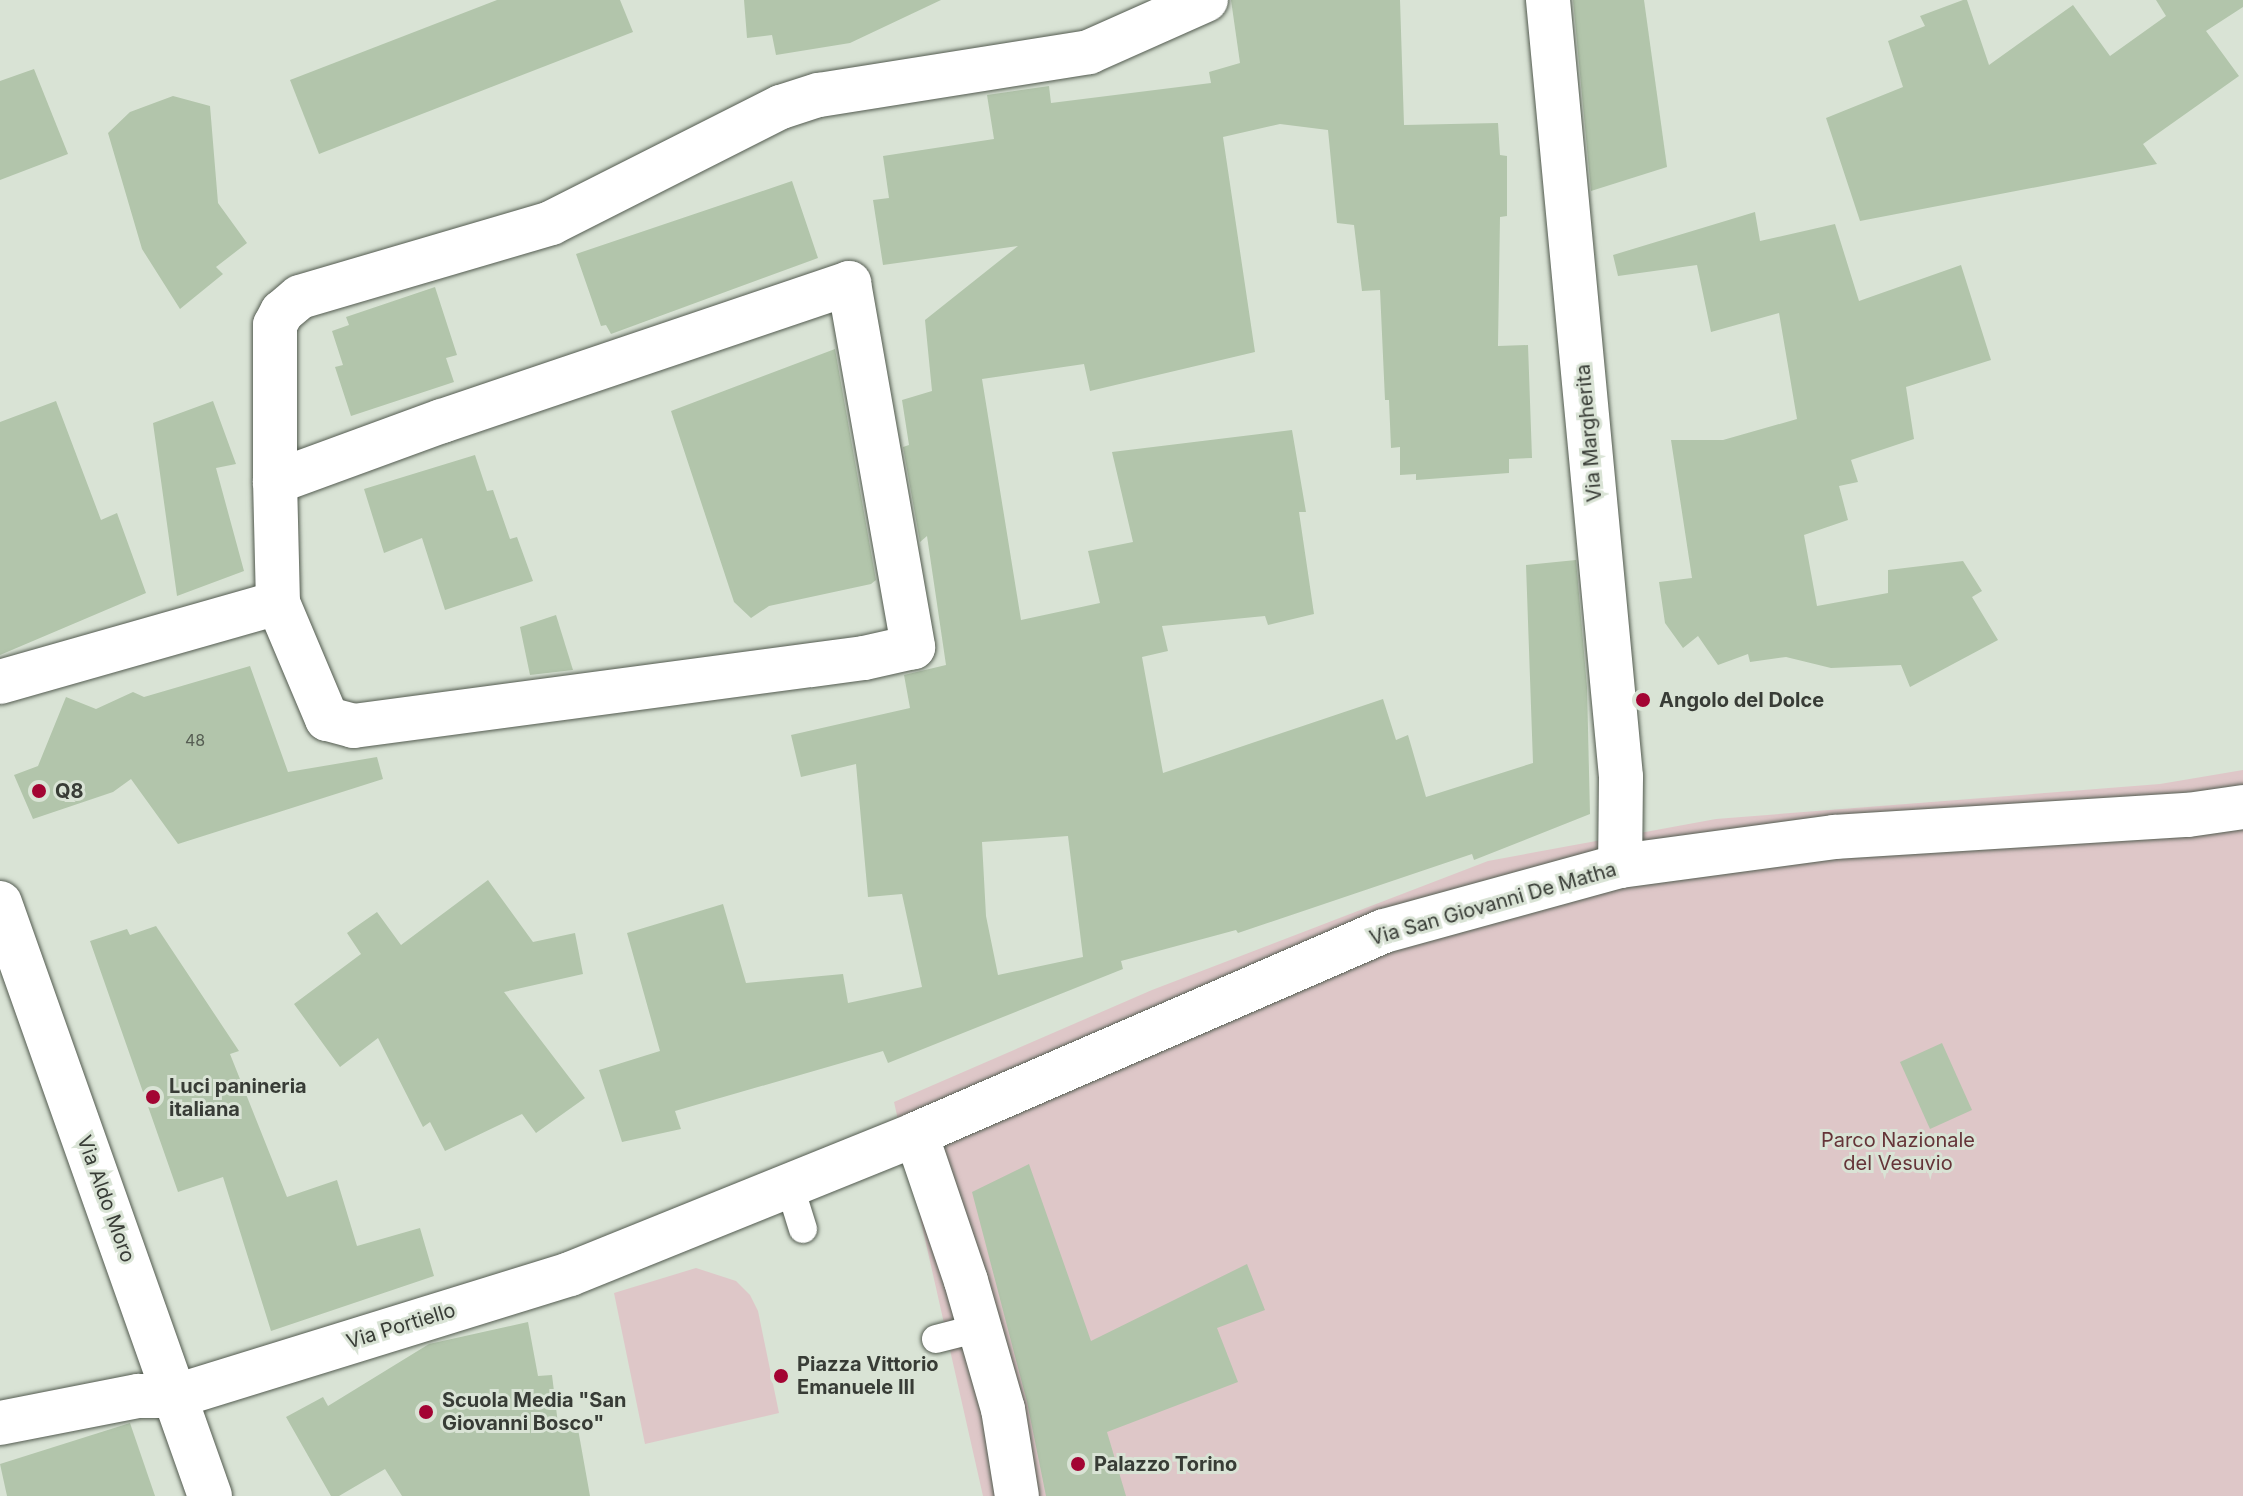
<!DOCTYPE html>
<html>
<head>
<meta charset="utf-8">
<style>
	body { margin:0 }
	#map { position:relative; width:2243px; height:1496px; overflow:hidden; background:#d9e3d5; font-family:Inter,sans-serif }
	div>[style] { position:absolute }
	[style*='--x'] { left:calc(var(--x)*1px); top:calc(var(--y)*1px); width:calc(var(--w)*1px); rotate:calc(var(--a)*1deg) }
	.green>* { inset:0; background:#dec7c8 }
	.building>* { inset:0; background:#b2c5ab }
	.roads { filter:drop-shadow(0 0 2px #535b50) drop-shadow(0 0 2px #535b50) }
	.lane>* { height:28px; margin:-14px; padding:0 14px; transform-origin:14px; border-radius:14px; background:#fff }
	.street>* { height:44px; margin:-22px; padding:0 22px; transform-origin:22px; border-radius:22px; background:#fff }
	.dots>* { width:22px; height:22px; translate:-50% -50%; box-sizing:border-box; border:4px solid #d9e3d5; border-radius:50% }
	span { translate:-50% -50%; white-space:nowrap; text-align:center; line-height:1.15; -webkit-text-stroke:6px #d9e3d5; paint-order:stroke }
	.number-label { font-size:16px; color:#565e53 }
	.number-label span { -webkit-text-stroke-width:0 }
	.street-label { font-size:20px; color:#383c36 }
	.poi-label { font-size:20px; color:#383c36; font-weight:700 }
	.left { translate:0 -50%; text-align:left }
	.park-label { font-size:20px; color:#653438 }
</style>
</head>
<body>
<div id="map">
	<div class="green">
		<div style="clip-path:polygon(2243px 770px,2243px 1496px,983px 1496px,894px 1102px,1152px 990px,1488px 861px,1716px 819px,2160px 784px)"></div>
		<div style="clip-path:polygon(696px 1268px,736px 1281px,750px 1295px,758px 1311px,779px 1413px,645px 1444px,614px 1293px)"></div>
	</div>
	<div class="building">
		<div style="clip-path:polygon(497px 0,620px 0,633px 32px,319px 154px,290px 80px)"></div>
		<div style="clip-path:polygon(744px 0,941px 0,850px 43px,776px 55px,772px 35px,747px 38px)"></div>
		<div style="clip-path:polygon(evenodd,1231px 0,1400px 0,1404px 125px,1498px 123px,1500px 155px,1507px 156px,1507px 216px,1500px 217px,1498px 346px,1528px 345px,1532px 458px,1509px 459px,1509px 473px,1416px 480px,1416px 474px,1400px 475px,1400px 447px,1391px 448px,1389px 400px,1385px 400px,1380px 290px,1362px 291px,1354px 225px,1337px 223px,1328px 130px,1280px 124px,1223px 137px,1255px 352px,1090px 391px,1084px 364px,982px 379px,1021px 620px,1100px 603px,1088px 551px,1133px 542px,1112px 452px,1292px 430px,1306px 512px,1299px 512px,1314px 614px,1268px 625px,1265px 616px,1162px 626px,1168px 651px,1142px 657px,1163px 773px,1383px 699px,1396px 740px,1408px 735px,1426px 797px,1533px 763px,1526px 565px,1576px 560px,1587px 687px,1590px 814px,1474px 860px,1472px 854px,1238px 933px,1236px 930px,1121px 961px,1123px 969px,888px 1063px,883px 1051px,675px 1111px,681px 1129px,622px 1142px,599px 1070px,660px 1051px,627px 933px,723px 904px,746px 983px,843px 974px,848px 1003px,922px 987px,902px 894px,868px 897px,856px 764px,801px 777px,791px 735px,910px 708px,904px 675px,946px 665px,927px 536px,920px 542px,903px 447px,909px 445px,902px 400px,932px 391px,925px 320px,1018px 246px,883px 265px,873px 200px,889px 198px,883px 156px,994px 139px,987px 95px,1049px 86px,1051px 103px,1211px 83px,1209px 72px,1240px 63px,1231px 0,1068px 836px,1083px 957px,998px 975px,986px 916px,982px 842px,1068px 836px)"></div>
		<div style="clip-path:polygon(1573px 0,1644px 0,1667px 167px,1591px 191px)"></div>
		<div style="clip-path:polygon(1963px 0,1967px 0,1989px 65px,2073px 5px,2110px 56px,2166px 16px,2156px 0,2243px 0,2243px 7px,2206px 31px,2239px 76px,2143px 144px,2157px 164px,1860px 221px,1826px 118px,1903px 87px,1888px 41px,1925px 26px,1920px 16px)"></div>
		<div style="clip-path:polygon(34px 69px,68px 154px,0 180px,0 81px)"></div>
		<div style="clip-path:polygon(173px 96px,210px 106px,218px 203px,247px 243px,216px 267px,223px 274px,180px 309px,142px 249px,108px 133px,130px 112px)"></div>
		<div style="clip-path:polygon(792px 181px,818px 258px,611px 334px,606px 325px,601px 326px,576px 254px)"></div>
		<div style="clip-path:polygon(1755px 212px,1760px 241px,1835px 224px,1859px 301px,1961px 265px,1991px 360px,1906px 387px,1914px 439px,1851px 460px,1858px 482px,1839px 486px,1848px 520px,1804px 535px,1817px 606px,1888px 593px,1888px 570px,1963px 561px,1982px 591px,1972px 597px,1998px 640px,1910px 687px,1901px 665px,1831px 668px,1786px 657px,1750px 662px,1748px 654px,1718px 665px,1698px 636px,1683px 648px,1665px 623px,1659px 582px,1692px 578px,1671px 440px,1723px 440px,1797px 419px,1779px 313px,1711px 332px,1697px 265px,1618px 276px,1613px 255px)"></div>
		<div style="clip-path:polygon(435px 287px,457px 355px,446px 358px,454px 382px,351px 416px,335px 367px,343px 365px,332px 331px,349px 325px,346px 317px)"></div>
		<div style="clip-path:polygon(835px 349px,876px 580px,871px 584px,769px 606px,751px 618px,734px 602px,671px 411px)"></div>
		<div style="clip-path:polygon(56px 401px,101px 520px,117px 513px,146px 593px,0 655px,0 422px)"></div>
		<div style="clip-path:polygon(213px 401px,236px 464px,216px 468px,244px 571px,177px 596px,153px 423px)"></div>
		<div style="clip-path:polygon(475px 455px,487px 491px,493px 490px,510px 539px,517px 537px,533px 581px,445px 610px,422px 538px,384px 553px,364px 489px)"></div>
		<div style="clip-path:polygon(556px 615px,573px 670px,530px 675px,520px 627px)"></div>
		<div style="clip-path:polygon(250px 666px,288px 772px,377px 757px,383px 779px,178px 844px,131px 779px,113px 792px,33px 819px,14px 775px,38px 766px,66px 697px,96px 709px,133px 692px,144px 697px)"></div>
		<div style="clip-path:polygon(488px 880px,533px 942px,575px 933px,583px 974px,504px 992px,585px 1098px,536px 1133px,522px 1114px,445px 1151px,430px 1122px,423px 1127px,378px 1038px,340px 1067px,294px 1004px,361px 954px,347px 933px,377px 912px,401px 945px)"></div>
		<div style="clip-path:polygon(156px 926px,239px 1051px,230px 1054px,287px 1197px,337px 1180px,357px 1246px,420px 1228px,434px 1276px,271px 1331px,223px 1177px,178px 1192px,90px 941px,127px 929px,130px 935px)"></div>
		<div style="clip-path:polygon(1942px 1043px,1972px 1110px,1930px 1129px,1900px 1062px)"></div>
		<div style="clip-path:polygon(1029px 1164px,1091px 1341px,1247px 1264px,1265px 1310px,1217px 1328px,1238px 1382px,1107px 1432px,1126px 1496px,1046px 1496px,1027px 1402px,972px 1192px)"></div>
		<div style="clip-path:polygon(528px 1322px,538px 1376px,552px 1375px,559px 1432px,578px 1429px,590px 1496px,402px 1496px,385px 1469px,339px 1496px,331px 1496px,286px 1417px,323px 1397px,328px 1406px,429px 1344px)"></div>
		<div style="clip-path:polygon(130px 1423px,155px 1496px,7px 1496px,0 1464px)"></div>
	</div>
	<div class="roads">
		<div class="lane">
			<div style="--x:789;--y:1184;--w:47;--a:72.7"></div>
			<div style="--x:936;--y:1339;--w:44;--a:-14.3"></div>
		</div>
		<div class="street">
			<div style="--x:1548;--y:0;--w:780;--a:84.63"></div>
			<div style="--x:1621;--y:777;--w:89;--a:90.6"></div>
			<div style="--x:275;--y:482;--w:178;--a:-20.1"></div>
			<div style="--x:442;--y:421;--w:430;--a:-18.7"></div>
			<div style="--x:849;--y:283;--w:370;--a:80"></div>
			<div style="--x:913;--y:647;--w:50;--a:167.3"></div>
			<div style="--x:864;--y:658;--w:515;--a:172.41"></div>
			<div style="--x:354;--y:726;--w:28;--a:-165"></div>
			<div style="--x:327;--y:719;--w:126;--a:-112.9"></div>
			<div style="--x:278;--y:603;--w:121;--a:-91.4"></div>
			<div style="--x:275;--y:482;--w:157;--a:-90"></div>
			<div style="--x:275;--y:325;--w:15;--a:-62"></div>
			<div style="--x:282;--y:312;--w:23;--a:-40"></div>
			<div style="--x:300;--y:297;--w:262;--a:-16.4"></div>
			<div style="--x:551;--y:223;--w:258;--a:-26.8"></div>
			<div style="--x:781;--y:107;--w:40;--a:-18"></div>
			<div style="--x:819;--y:95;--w:273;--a:-9"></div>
			<div style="--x:1089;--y:52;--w:128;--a:-24"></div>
			<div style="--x:0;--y:682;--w:289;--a:-15.9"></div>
			<div style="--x:0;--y:903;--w:629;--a:70.5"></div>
			<div style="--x:916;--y:1134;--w:155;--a:71.2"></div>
			<div style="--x:966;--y:1281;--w:133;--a:73.9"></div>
			<div style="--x:1003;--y:1409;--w:88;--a:80.9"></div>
			<div style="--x:0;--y:1423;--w:141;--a:-11.1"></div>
			<div style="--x:138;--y:1396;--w:38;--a:0"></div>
			<div style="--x:176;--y:1396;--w:412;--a:-17.2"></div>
			<div style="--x:570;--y:1274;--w:373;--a:-22"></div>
			<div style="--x:916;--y:1134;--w:510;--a:-23.45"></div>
			<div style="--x:1384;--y:931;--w:245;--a:-15.4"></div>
			<div style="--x:1620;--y:866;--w:216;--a:-7.7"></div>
			<div style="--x:1834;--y:837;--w:355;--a:-3.6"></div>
			<div style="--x:2188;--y:815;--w:56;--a:-8.3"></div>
		</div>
	</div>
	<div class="dots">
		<div style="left:1643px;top:700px;background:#a30433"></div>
		<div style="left:39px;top:791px;background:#a30433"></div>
		<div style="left:153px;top:1097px;background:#a30433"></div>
		<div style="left:781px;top:1376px;background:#a30433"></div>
		<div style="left:426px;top:1412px;background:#a30433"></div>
		<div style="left:1078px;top:1464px;background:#a30433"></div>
	</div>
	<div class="number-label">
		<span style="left:195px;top:740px">48</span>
	</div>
	<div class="street-label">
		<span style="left:1589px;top:433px;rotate:-95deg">Via Margherita</span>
		<span style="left:1493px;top:904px;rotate:-16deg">Via San Giovanni De Matha</span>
		<span style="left:106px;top:1199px;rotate:70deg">Via Aldo Moro</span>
		<span style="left:401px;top:1326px;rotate:-17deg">Via Portiello</span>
	</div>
	<div class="poi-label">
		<span class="left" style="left:1659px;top:700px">Angolo del Dolce</span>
		<span class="left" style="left:55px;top:791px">Q8</span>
		<span class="left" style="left:169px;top:1098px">Luci panineria<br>italiana</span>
		<span class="left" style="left:797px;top:1376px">Piazza Vittorio<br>Emanuele III</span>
		<span class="left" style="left:442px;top:1412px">Scuola Media "San<br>Giovanni Bosco"</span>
		<span class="left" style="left:1094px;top:1464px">Palazzo Torino</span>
	</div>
	<div class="park-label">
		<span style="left:1898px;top:1152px">Parco Nazionale<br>del Vesuvio</span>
	</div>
</div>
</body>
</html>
